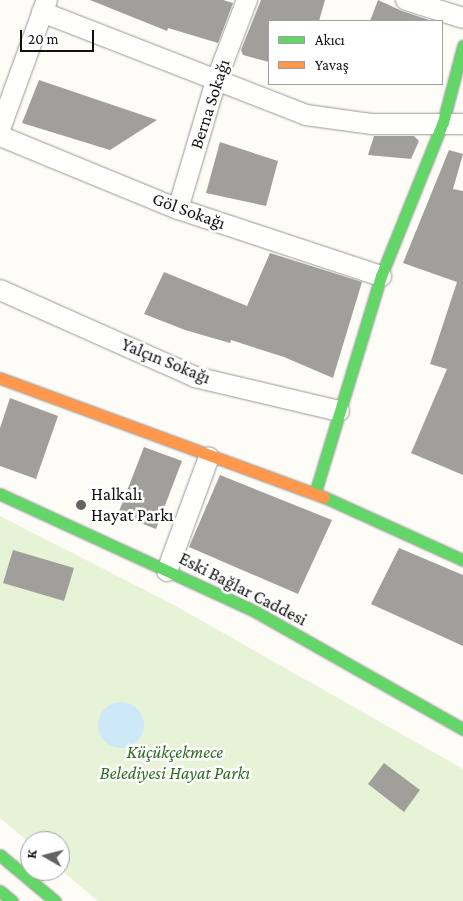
<!DOCTYPE html>
<html>
<head>
<meta charset="utf-8">
<style>
	body { margin:0 }
	#map { position:relative; width:463px; height:901px; overflow:hidden; background:#fdfcf7; font-family:"Crimson Pro",serif }
	div>[style] { position:absolute }
	[style*='--x'] { left:calc(var(--x)*1px); top:calc(var(--y)*1px); width:calc(var(--w)*1px); rotate:calc(var(--a)*1deg) }
	.green>* { inset:0; background:#e7f3d7 }
	.water>* { inset:0; background:#cde8f7 }
	.round { border-radius:50% }
	.building>* { inset:0; background:#a19f9c }
	.roads { filter:drop-shadow(0 0 1px #979795) drop-shadow(0 0 1px #979795) }
	.street>* { height:20px; margin:-10px; padding:0 10px; transform-origin:10px; border-radius:10px; background:#fffffe }
	.fast>* { height:11px; margin:-5.5px; padding:0 5.5px; transform-origin:5.5px; border-radius:5.5px; background:#63d668 }
	.slow>* { height:11px; margin:-5.5px; padding:0 5.5px; transform-origin:5.5px; border-radius:5.5px; background:#ff974d }
	.dots>* { width:14px; height:14px; translate:-50% -50%; box-sizing:border-box; border:2px solid #fff; border-radius:50% }
	span { translate:-50% -50%; white-space:nowrap; text-align:center; line-height:1.15; -webkit-text-stroke:5px #fff; paint-order:stroke }
	.street-label { font-size:18px; color:#111 }
	.poi-label { font-size:18px; color:#111 }
	.left { translate:0 -50%; text-align:left }
	.park-label { font-size:18px; color:#2f6b1f; font-style:italic }
	.legend { position:absolute; left:268px; top:20px; width:175px; height:65px; box-sizing:border-box; background:#fff; border:1px solid #a0a0a0; margin:0; padding:6px 9px; list-style:none; font-size:15px; color:#111 }
	.legend li { display:flex; align-items:center; gap:10px; height:25px }
	.legend b { width:25px; border:1px solid #a0a0a0 }
	.north { position:absolute; left:20px; top:831px; width:50px; height:50px; box-sizing:border-box; background:#fff; border:1px solid #a0a0a0; border-radius:50%; rotate:278deg; font-size:14px; font-weight:700; line-height:20px; text-align:center; color:#111 }
	.north::after { content:''; display:block; margin:auto; width:18px; height:22px; background:#646362; clip-path:polygon(50% 0,100% 100%,50% 72%,0 100%) }
	.scale { position:absolute; left:20px; top:30px; width:74px; height:22px; box-sizing:border-box; border:2px solid #111; border-top:0; padding-left:6px; font-size:15px; line-height:18px; white-space:nowrap; color:#111; -webkit-text-stroke:4px #fff; paint-order:stroke }
</style>
</head>
<body>
<div id="map">
	<div class="green">
		<div style="clip-path:polygon(0 516px,174px 605px,463px 769px,463px 901px,98px 901px,60px 869px,60px 841px,30px 843px,0 818px)"></div>
	</div>
	<div class="water">
		<div class="round" style="left:98px;top:702px;width:46px;height:46px"></div>
	</div>
	<div class="building">
		<div style="clip-path:polygon(90px 0,223px 0,233px 3px,218px 43px,168px 28px,167px 31px)"></div>
		<div style="clip-path:polygon(261px 0,325px 0,319px 21px,269px 21px,269px 62px,243px 55px,241px 50px)"></div>
		<div style="clip-path:polygon(378px 0,402px 11px,432px 21px,370px 21px)"></div>
		<div style="clip-path:polygon(39px 80px,157px 120px,110px 150px,22px 123px)"></div>
		<div style="clip-path:polygon(374px 136px,414px 136px,419px 141px,411px 159px,368px 155px)"></div>
		<div style="clip-path:polygon(220px 142px,278px 161px,266px 206px,206px 193px)"></div>
		<div style="clip-path:polygon(449px 150px,463px 154px,453px 189px,463px 191px,463px 475px,411px 453px,447px 369px,430px 364px,457px 282px,403px 263px)"></div>
		<div style="clip-path:polygon(270px 253px,362px 282px,333px 378px,284px 357px,231px 340px,230px 343px,185px 330px,144px 314px,164px 272px,247px 306px)"></div>
		<div style="clip-path:polygon(10px 398px,58px 416px,36px 479px,0 466px,0 428px)"></div>
		<div style="clip-path:polygon(144px 447px,182px 461px,156px 529px,118px 514px)"></div>
		<div style="clip-path:polygon(220px 475px,332px 520px,298px 594px,189px 547px)"></div>
		<div style="clip-path:polygon(399px 548px,463px 575px,463px 646px,371px 604px)"></div>
		<div style="clip-path:polygon(13px 550px,74px 568px,64px 601px,3px 583px)"></div>
		<div style="clip-path:polygon(384px 763px,420px 790px,404px 812px,368px 784px)"></div>
	</div>
	<div class="roads">
		<div class="street">
			<div style="--x:406;--y:0;--w:60;--a:17.5"></div>
			<div style="--x:42;--y:12;--w:283;--a:21.3"></div>
			<div style="--x:306;--y:115;--w:67;--a:7.8"></div>
			<div style="--x:372;--y:124;--w:91;--a:0"></div>
			<div style="--x:0;--y:129;--w:137;--a:-70"></div>
			<div style="--x:0;--y:136;--w:192;--a:22.3"></div>
			<div style="--x:178;--y:209;--w:214;--a:18.3"></div>
			<div style="--x:178;--y:209;--w:134;--a:-73.5"></div>
			<div style="--x:216;--y:81;--w:87;--a:-69.1"></div>
			<div style="--x:0;--y:290;--w:214;--a:24"></div>
			<div style="--x:195;--y:377;--w:148;--a:13.3"></div>
			<div style="--x:167;--y:571;--w:121;--a:-69.8"></div>
		</div>
		<div class="fast">
			<div style="--x:315;--y:493;--w:227;--a:-73.1"></div>
			<div style="--x:381;--y:276;--w:166;--a:-68.1"></div>
			<div style="--x:443;--y:122;--w:79;--a:-75.3"></div>
			<div style="--x:0;--y:494;--w:282;--a:24.7"></div>
			<div style="--x:256;--y:612;--w:238;--a:29.5"></div>
			<div style="--x:324;--y:497;--w:153;--a:24.4"></div>
			<div style="--x:0;--y:855;--w:72;--a:39.9"></div>
			<div style="--x:0;--y:891;--w:16;--a:40"></div>
		</div>
		<div class="slow">
			<div style="--x:0;--y:378;--w:345;--a:20.2"></div>
		</div>
	</div>
	<div class="dots">
		<div style="left:81px;top:505px;background:#646362"></div>
	</div>
	<div class="street-label">
		<span style="left:210px;top:104px;rotate:-72deg">Berna Sokağı</span>
		<span style="left:189px;top:211px;rotate:20deg">Göl Sokağı</span>
		<span style="left:166px;top:361px;rotate:22deg">Yalçın Sokağı</span>
		<span style="left:243px;top:589px;rotate:27deg">Eski Bağlar Caddesi</span>
	</div>
	<div class="poi-label">
		<span class="left" style="left:91px;top:505px">Halkalı<br>Hayat Parkı</span>
	</div>
	<div class="park-label">
		<span style="left:175px;top:763px">Küçükçekmece<br>Belediyesi Hayat Parkı</span>
	</div>
	<ul class="legend">
	<li><b style="height:6px;background:#63d668"></b>Akıcı</li>
	<li><b style="height:6px;background:#ff974d"></b>Yavaş</li>
	</ul>
	<div class="north">K</div>
	<div class="scale">20 m</div>
</div>
</body>
</html>
